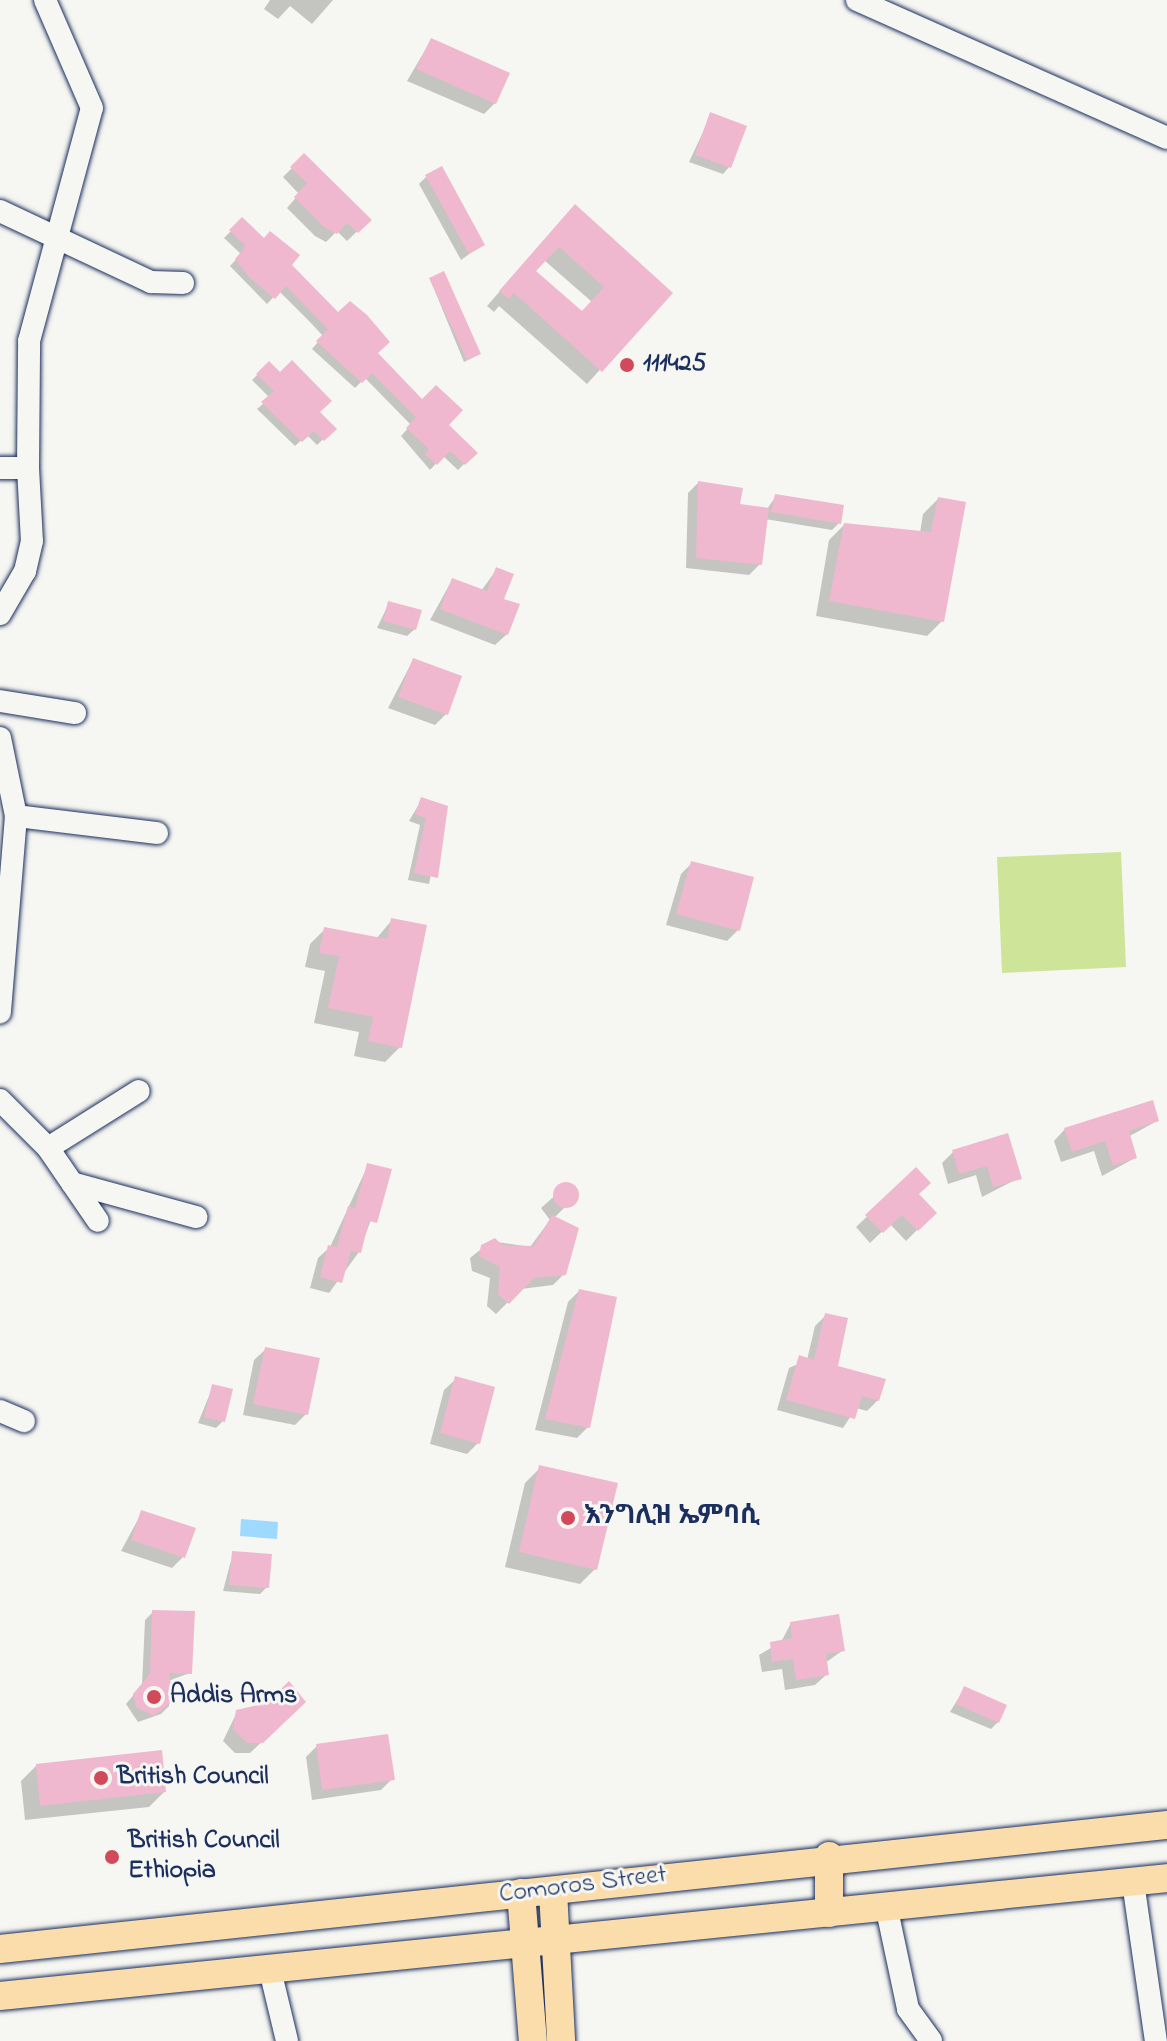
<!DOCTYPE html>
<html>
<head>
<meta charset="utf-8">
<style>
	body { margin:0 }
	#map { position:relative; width:1167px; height:2041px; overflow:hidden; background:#f6f6f2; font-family:"Indie Flower","Noto Sans Ethiopic",sans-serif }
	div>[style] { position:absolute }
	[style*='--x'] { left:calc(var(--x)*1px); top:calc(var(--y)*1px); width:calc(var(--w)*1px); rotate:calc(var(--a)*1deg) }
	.green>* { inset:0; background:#cee499 }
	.water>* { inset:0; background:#9ed9ff }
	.shadow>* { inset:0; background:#0003 }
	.building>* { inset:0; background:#f0b8ce }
	.round { border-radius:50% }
	.roads { filter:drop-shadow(0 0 2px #1b2f5e) drop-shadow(0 0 2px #1b2f5e) }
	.minor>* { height:22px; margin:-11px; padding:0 11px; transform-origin:11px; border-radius:11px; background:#f6f6f2 }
	.major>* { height:28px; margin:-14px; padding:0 14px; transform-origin:14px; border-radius:14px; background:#fbddab }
	.dots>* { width:22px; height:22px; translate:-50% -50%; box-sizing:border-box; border:4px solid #f6f6f2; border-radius:50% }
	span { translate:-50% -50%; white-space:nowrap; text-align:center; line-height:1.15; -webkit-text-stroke:6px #f6f6f2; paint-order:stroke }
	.poi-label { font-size:26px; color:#1b2f5e; font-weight:700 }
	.left { translate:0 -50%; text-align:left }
	.street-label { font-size:26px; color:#1b2f5e }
</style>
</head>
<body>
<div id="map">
	<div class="green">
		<div style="clip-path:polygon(1121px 852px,1126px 967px,1002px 973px,997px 857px)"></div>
	</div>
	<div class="water">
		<div style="clip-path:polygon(241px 1519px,278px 1522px,277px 1539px,240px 1536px)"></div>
	</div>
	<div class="shadow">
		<div style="clip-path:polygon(270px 0,333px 0,312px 24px,290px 6px,278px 19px,264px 9px)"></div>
		<div style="clip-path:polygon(431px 40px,495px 103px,484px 114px,407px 81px)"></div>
		<div style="clip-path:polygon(711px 115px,730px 166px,723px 174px,689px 162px)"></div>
		<div style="clip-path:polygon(304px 156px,369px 220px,347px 241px,337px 231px,326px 242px,315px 236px,287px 208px,299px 194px,283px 177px)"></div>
		<div style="clip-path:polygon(426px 177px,483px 244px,461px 260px,419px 184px)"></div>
		<div style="clip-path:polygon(242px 220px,475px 453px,458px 470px,443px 456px,430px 470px,401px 436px,411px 425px,365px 378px,355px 388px,312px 349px,323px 336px,309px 321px,279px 291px,267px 304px,230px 266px,241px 254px,224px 238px)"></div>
		<div style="clip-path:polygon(evenodd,561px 221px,670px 293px,587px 384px,499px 306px,494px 312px,487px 306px,561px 221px,544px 260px,592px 302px,582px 313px,533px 272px,544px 260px)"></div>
		<div style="clip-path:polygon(430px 279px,476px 356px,464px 362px)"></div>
		<div style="clip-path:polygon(269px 364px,334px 429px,317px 445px,307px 435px,295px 446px,257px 409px,270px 398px,252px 380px)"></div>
		<div style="clip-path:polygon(698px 483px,738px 506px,767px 509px,776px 496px,839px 523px,832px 530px,765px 519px,760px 564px,749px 575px,686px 568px,688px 493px)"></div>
		<div style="clip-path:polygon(938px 499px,942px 621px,927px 636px,816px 616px,829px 540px,844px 525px,920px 533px,923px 514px)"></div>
		<div style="clip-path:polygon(497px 569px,507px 634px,495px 645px,430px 620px,452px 580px,481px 591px)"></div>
		<div style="clip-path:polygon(389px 603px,415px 629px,407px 636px,377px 628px)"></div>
		<div style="clip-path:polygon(413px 660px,446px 714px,435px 725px,388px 708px)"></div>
		<div style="clip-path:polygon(422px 799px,445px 808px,429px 884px,408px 880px,420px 825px,409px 821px)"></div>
		<div style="clip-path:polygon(692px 863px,738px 930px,727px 941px,666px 925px,681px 874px)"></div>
		<div style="clip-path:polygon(392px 920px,400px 1047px,385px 1062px,354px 1056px,359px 1032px,314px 1023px,325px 971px,305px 967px,310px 944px,325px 929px,376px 939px)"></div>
		<div style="clip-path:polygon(1157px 1121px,1128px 1137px,1135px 1158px,1102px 1176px,1094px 1151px,1061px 1162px,1054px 1141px,1065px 1129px)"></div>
		<div style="clip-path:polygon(953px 1152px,1019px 1178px,982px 1197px,976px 1175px,948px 1184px,942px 1163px)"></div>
		<div style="clip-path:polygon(368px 1165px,389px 1171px,359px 1252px,329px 1293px,310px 1288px,318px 1258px,330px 1247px)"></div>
		<div style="clip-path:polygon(916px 1170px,917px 1194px,934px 1213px,906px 1241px,890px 1224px,870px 1243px,856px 1227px)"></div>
		<div style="clip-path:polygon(569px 1183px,577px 1195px,554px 1218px,564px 1274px,553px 1285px,521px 1289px,496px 1314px,487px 1306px,490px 1278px,472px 1271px,470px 1258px,491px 1241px,530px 1247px,550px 1220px,541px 1208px)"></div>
		<div style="clip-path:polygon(579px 1291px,588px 1427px,577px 1438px,535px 1430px,568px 1302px)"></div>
		<div style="clip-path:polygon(826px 1315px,835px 1367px,878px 1400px,867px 1411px,856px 1408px,843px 1428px,777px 1410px,789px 1368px,807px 1360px,815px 1326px)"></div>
		<div style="clip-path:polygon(266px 1349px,306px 1414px,295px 1425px,243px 1415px,254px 1360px)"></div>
		<div style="clip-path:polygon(456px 1379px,478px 1443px,467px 1454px,430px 1444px,444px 1390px)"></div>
		<div style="clip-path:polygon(213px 1386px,223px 1421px,216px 1428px,198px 1423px)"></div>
		<div style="clip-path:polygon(540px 1468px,595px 1569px,580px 1584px,505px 1567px,525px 1483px)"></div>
		<div style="clip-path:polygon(142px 1512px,183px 1557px,172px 1568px,121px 1551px)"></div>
		<div style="clip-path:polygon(233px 1553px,267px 1587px,260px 1594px,223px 1591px)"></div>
		<div style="clip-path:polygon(153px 1612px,190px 1673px,168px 1681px,169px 1706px,161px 1714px,138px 1722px,126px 1704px,142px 1685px,145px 1620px)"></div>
		<div style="clip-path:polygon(791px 1623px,842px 1651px,825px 1663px,827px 1674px,815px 1685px,785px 1690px,782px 1669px,762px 1672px,759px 1655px,781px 1642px)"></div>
		<div style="clip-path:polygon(964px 1689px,998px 1722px,991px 1729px,950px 1712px)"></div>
		<div style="clip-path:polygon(303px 1702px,250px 1753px,235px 1753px,223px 1741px,237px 1712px)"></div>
		<div style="clip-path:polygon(317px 1746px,392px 1779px,381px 1790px,312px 1800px,306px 1757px)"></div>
		<div style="clip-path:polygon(37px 1765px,164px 1792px,149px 1807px,25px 1820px,21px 1781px)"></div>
	</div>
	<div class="building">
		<div style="clip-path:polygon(431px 38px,510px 73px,496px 104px,416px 69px)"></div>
		<div style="clip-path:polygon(710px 112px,747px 126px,731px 168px,695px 155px)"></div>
		<div style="clip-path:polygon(304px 153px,372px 220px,358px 233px,347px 223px,337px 234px,324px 227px,294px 197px,307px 183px,290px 167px)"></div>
		<div style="clip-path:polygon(442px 166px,485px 245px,469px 254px,425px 175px)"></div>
		<div style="clip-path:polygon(evenodd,575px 204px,673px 293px,602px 372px,514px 293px,509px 299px,499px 291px,575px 204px,559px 247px,604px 287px,582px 311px,536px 271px,559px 247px)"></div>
		<div style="clip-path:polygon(242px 217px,264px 238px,270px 231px,300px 255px,292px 265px,338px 312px,350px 301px,367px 315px,390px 342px,378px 353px,422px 399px,436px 385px,463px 410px,449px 425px,478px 453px,465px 465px,450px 451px,437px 465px,425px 454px,429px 449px,406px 428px,416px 417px,372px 373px,362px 383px,316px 341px,328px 329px,286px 286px,275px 299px,250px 278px,235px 259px,246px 246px,229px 230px)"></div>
		<div style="clip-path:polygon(444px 271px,481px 354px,467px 360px,429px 278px)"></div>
		<div style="clip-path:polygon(292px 360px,332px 401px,320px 412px,337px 429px,324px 441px,314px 431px,302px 442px,261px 402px,274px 391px,256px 374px,269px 361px,280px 372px)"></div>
		<div style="clip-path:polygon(698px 481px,743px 488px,740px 504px,769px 508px,762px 565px,696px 558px)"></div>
		<div style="clip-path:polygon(775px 494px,844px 505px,841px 524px,771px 512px)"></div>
		<div style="clip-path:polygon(938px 497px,966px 502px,944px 622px,829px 601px,844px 523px,931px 532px)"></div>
		<div style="clip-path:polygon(496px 567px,514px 574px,504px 599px,520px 604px,508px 635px,440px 609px,452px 578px,487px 591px)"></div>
		<div style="clip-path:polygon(388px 601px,422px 610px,416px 630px,383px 621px)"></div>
		<div style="clip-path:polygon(413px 658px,462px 676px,448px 715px,398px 697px)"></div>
		<div style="clip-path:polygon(421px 797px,448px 806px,438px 878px,414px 873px,426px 818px,415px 814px)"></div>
		<div style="clip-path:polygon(691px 861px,754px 877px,740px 931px,676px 914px)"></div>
		<div style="clip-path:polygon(391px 918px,427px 925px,402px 1048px,368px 1041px,373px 1017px,328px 1008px,339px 956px,319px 953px,324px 927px,387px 939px)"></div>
		<div style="clip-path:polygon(1153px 1100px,1159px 1121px,1129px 1131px,1137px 1158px,1113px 1166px,1105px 1141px,1072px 1152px,1064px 1128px)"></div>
		<div style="clip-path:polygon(1008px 1133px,1022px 1179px,993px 1187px,987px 1166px,959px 1174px,952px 1150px)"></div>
		<div style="clip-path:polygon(367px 1163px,392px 1169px,377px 1223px,369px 1221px,361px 1253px,340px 1248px,351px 1251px,342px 1283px,320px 1277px,328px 1245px,337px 1247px,348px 1206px,355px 1208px)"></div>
		<div style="clip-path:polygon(916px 1167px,931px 1183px,919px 1194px,937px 1213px,918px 1231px,902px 1215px,883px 1233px,865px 1215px)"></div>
		<div class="round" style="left:553px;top:1182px;width:26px;height:26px"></div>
		<div style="clip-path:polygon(552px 1215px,579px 1228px,566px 1275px,534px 1278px,509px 1304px,498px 1294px,500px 1267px,479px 1256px,481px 1245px,495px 1238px,502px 1245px,534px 1246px)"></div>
		<div style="clip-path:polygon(579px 1289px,617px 1297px,590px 1428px,545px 1419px)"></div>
		<div style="clip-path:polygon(825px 1313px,848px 1318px,838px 1366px,886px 1379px,879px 1401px,862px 1396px,855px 1419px,786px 1400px,799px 1355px,814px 1360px)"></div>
		<div style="clip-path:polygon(265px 1347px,320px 1358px,308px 1415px,253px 1404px)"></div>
		<div style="clip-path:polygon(455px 1376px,495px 1387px,480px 1444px,440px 1433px)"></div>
		<div style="clip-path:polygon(212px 1384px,233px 1389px,225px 1422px,204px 1417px)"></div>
		<div style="clip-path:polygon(539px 1465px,618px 1483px,597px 1570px,519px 1552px)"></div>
		<div style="clip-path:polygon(141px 1510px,196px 1528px,185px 1558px,131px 1540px)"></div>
		<div style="clip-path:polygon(232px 1551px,272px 1554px,269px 1588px,229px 1585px)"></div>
		<div style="clip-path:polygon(152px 1610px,195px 1611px,192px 1674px,169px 1673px,174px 1700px,154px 1716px,136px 1707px,133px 1694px,150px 1674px)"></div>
		<div style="clip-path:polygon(839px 1614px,845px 1651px,826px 1654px,829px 1675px,796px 1680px,793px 1659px,772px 1662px,770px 1642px,792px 1638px,790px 1622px)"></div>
		<div style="clip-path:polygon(289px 1681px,306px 1702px,263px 1743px,247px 1743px,233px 1729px,236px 1710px,267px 1703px)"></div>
		<div style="clip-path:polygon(964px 1686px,1007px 1705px,999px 1723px,956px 1704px)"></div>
		<div style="clip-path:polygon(388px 1734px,395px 1780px,322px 1790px,316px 1744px)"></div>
		<div style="clip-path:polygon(162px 1750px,166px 1792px,40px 1806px,36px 1764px)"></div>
	</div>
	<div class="roads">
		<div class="minor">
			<div style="--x:857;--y:0;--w:339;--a:24"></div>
			<div style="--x:0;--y:211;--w:167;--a:25.2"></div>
			<div style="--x:151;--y:282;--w:32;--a:2"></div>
			<div style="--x:0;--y:468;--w:28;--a:0"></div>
			<div style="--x:28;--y:468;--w:73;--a:86.9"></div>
			<div style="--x:32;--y:541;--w:31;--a:103"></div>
			<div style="--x:25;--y:571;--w:50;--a:120.2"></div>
			<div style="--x:28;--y:468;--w:127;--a:-89.5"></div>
			<div style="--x:29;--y:341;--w:241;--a:-74.9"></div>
			<div style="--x:92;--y:108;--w:118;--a:-113.5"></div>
			<div style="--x:0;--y:701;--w:76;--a:9.1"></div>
			<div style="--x:0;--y:738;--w:80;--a:78.4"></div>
			<div style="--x:16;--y:816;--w:197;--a:94.7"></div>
			<div style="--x:16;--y:816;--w:142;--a:6.9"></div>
			<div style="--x:0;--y:1100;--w:68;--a:45"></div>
			<div style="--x:48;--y:1148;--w:88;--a:55.6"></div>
			<div style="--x:48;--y:1148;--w:107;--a:-32.1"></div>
			<div style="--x:72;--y:1183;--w:129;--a:15.3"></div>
			<div style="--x:0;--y:1411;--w:26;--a:23"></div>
			<div style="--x:1133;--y:1882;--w:161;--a:81.8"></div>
			<div style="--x:887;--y:1910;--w:101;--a:78"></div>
			<div style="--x:908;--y:2009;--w:39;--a:54"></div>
			<div style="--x:270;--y:1970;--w:73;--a:76.5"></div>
		</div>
		<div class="major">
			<div style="--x:829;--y:1856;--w:57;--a:90"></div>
			<div style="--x:553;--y:1891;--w:150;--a:86.9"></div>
			<div style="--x:521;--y:1893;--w:148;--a:85.4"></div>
			<div style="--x:0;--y:1949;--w:1174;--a:-6.07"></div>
			<div style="--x:0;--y:1996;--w:1173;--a:-5.77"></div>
		</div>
	</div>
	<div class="dots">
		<div style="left:627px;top:365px;background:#d1495b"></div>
		<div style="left:568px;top:1518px;background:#d1495b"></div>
		<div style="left:154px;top:1697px;background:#d1495b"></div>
		<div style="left:101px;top:1778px;background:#d1495b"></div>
		<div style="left:112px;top:1857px;background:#d1495b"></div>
	</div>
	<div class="poi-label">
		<span class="left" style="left:643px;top:365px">111425</span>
		<span class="left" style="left:584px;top:1518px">እንግሊዝ ኤምባሲ</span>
		<span class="left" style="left:170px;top:1697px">Addis Arms</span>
		<span class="left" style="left:117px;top:1778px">British Council</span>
		<span class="left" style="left:128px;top:1857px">British Council<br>Ethiopia</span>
	</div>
	<div class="street-label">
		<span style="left:583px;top:1886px;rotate:-7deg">Comoros Street</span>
	</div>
</div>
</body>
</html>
